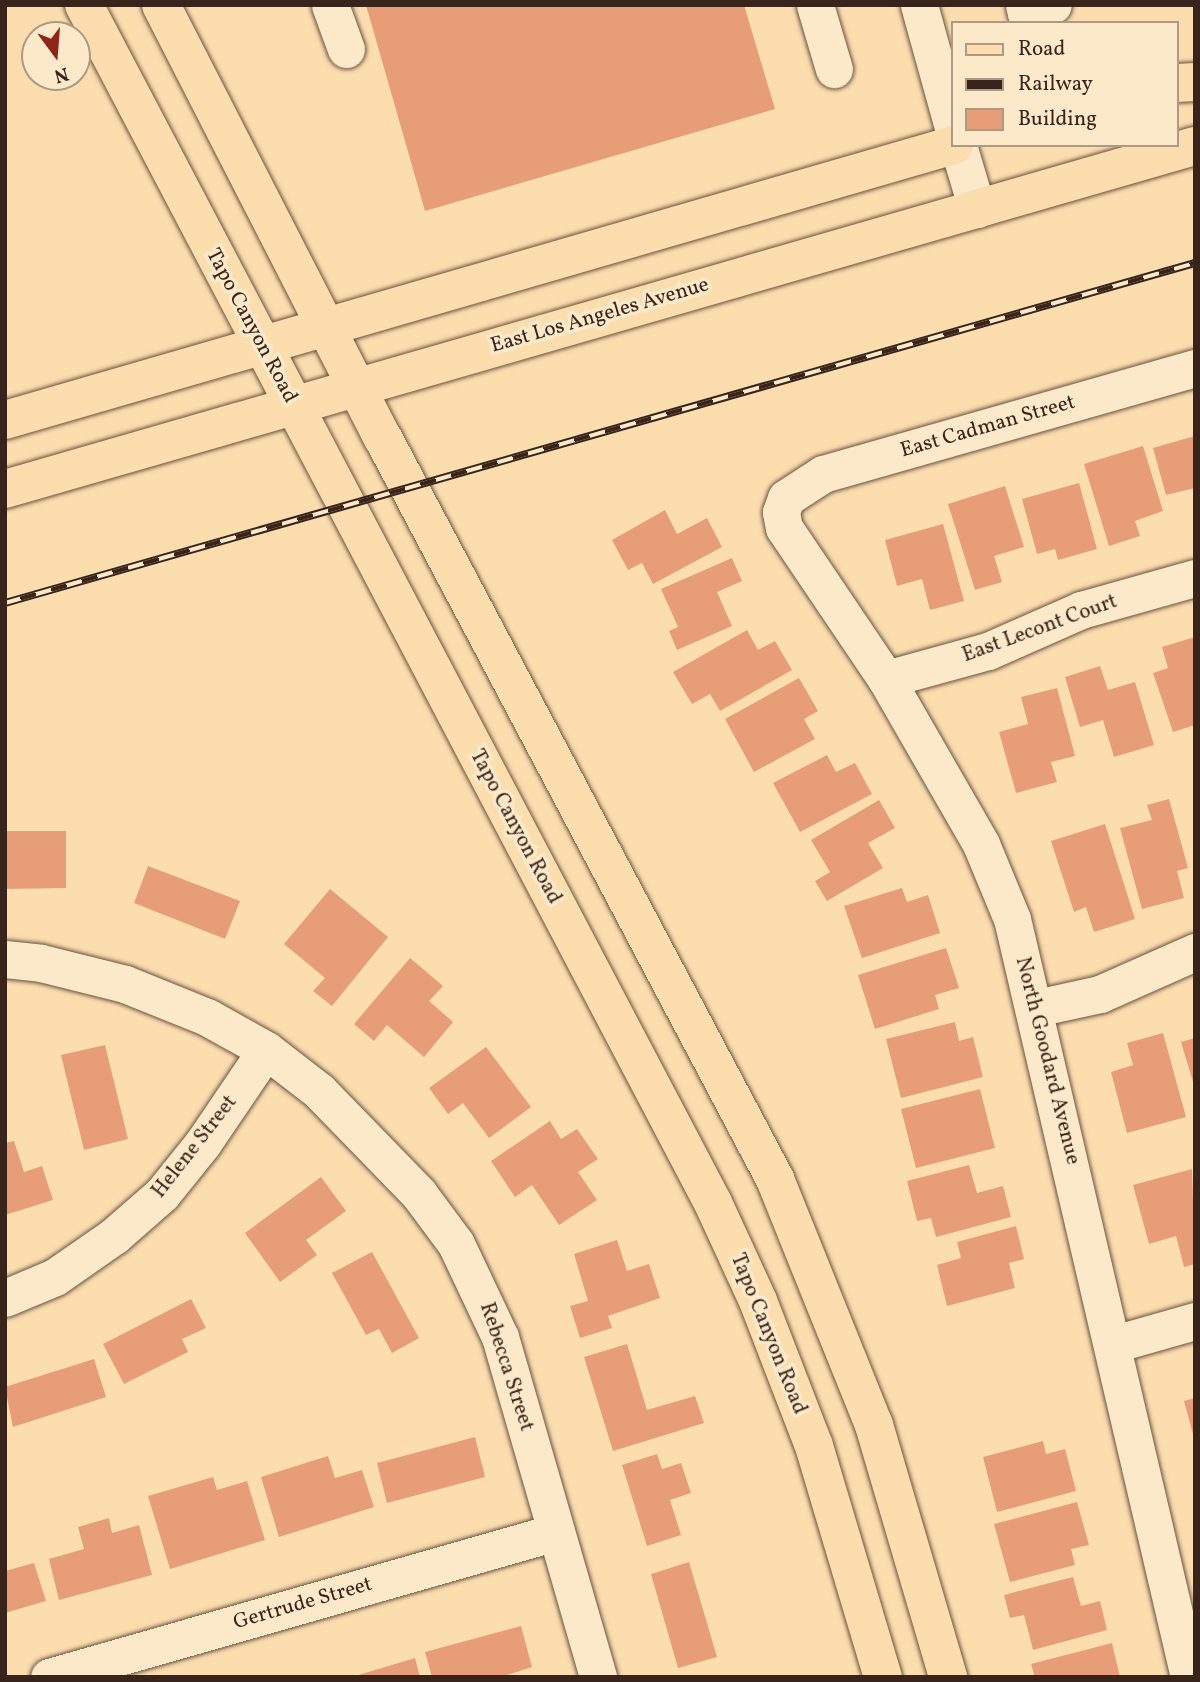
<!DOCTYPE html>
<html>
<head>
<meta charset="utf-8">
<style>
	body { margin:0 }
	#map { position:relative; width:1200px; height:1682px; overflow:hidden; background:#fbddae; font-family:Vollkorn,serif }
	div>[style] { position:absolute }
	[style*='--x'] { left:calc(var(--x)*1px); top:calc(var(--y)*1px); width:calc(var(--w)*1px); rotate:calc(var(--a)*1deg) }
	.building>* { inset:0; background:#e89d79 }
	.roads { filter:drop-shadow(0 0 2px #6a5240) drop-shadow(0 0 2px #6a5240) }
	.minor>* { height:37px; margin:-18.5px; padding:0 18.5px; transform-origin:18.5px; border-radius:18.5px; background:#fce9ca }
	.major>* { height:38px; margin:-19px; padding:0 19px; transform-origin:19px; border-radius:19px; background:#fbddae }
	.rail>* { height:8px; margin-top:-4px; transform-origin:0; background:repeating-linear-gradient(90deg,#fce9ca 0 16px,#39241b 0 32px); box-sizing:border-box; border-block:2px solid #39241b }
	span { translate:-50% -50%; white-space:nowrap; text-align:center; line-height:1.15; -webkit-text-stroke:7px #fce9ca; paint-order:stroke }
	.street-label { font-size:21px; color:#39241b }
	.frame { position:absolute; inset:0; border:7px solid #39241b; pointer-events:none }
	.legend { position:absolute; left:951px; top:21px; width:228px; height:126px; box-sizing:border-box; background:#fce9ca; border:2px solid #ae9a84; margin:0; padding:9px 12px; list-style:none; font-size:21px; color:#39241b }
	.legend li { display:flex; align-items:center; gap:14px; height:35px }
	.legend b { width:35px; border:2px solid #ae9a84 }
	.north { position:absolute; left:21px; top:21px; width:70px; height:70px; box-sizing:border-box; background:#fce9ca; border:2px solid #ae9a84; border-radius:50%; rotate:164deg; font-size:19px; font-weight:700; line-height:28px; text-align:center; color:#39241b }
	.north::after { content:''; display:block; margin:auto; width:24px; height:32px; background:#8f2418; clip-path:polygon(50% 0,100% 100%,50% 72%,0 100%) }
</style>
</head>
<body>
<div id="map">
	<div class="building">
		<div style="clip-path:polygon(366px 5px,744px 5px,775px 109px,425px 211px)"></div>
		<div style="clip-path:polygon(1195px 436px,1195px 488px,1166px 495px,1153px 448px)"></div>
		<div style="clip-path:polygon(1143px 446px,1163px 511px,1135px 521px,1140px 536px,1109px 546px,1084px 464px)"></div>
		<div style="clip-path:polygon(1079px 483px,1097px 549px,1058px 560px,1055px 549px,1037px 554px,1022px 499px)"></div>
		<div style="clip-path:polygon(1005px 486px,1024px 547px,994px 556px,1002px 582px,975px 590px,948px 504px)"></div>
		<div style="clip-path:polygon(665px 510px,677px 534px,707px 518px,722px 547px,653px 584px,642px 563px,628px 570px,612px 540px)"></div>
		<div style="clip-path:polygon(943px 524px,964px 601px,930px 610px,922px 579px,897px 586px,885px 540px)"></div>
		<div style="clip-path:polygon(732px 558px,742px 581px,717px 592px,732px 626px,677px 650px,669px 631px,678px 627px,661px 589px)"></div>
		<div style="clip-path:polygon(747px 630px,758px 650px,775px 641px,792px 670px,720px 711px,710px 694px,692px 704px,673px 672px)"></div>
		<div style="clip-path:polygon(1195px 637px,1195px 725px,1173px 732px,1153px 673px,1168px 668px,1162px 647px)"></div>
		<div style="clip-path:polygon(1100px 666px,1108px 690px,1135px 682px,1154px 745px,1114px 757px,1103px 720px,1080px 727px,1065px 677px)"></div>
		<div style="clip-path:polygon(799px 678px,818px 711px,804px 719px,815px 739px,754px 772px,725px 719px)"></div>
		<div style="clip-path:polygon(1057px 688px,1075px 756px,1051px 762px,1057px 782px,1016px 793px,999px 732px,1028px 724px,1021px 697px)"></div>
		<div style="clip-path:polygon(827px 755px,836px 772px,855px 763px,872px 794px,800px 832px,773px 783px)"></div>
		<div style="clip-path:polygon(1169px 799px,1188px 868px,1177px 871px,1184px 898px,1142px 909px,1120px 828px,1152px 820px,1147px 805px)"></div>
		<div style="clip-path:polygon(879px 800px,895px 828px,868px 843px,883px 868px,827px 901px,815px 881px,830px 872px,811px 840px)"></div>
		<div style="clip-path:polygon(1105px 824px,1135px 919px,1094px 932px,1086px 907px,1074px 912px,1051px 841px)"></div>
		<div style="clip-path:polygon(5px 831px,66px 831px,66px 888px,5px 889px)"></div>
		<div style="clip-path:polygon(148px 866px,240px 901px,225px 939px,134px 903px)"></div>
		<div style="clip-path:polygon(902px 888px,907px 902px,928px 895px,940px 933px,862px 958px,844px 906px)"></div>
		<div style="clip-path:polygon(330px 889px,388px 937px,332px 1006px,313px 991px,325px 978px,284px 944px)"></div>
		<div style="clip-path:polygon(946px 948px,959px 988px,935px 995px,939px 1009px,875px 1029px,858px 975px)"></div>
		<div style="clip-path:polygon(410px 958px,443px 986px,429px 1001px,453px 1022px,424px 1057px,387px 1025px,374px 1041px,354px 1024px)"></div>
		<div style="clip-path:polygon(955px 1022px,959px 1041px,973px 1037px,983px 1077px,901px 1098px,886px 1039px)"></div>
		<div style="clip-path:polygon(1163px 1033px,1186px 1117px,1127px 1133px,1111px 1072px,1133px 1065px,1127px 1043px)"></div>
		<div style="clip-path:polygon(1195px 1038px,1195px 1084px,1194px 1085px,1181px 1042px)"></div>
		<div style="clip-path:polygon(105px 1045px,128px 1139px,84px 1150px,61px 1055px)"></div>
		<div style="clip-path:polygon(486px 1047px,531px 1107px,489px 1138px,463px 1103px,448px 1114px,429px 1088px)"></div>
		<div style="clip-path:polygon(980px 1089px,995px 1148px,916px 1168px,901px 1109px)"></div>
		<div style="clip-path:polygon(550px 1121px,561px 1139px,577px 1129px,598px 1159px,578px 1172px,597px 1200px,559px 1225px,532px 1185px,515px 1197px,491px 1161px)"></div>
		<div style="clip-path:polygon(14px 1141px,24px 1172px,42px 1166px,53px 1200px,5px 1215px,5px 1143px)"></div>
		<div style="clip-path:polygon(969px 1165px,977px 1193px,1003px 1186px,1011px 1217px,936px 1237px,931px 1218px,917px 1221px,907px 1181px)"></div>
		<div style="clip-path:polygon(1192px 1169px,1195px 1264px,1184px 1267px,1176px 1236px,1149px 1244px,1133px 1185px)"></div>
		<div style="clip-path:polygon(321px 1177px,346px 1211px,306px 1240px,317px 1255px,280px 1282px,245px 1233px)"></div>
		<div style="clip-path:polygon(1016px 1226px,1024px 1259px,1009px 1263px,1015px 1288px,947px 1306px,937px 1265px,961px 1258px,957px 1242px)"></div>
		<div style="clip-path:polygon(617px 1240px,627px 1271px,649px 1264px,660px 1298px,608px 1316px,612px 1328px,580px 1338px,570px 1306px,588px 1301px,574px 1254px)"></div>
		<div style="clip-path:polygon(372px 1252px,419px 1338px,392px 1353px,379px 1329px,366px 1335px,332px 1273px)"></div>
		<div style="clip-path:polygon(191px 1299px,206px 1328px,182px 1339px,188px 1352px,124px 1384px,103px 1344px)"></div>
		<div style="clip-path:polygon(627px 1344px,647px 1410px,695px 1396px,704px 1423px,613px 1451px,584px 1357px)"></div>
		<div style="clip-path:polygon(94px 1359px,106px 1397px,13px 1427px,5px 1387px)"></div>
		<div style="clip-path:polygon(1195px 1398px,1195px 1438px,1194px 1438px,1184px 1401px)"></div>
		<div style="clip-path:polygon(475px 1437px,485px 1477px,387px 1503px,377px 1463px)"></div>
		<div style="clip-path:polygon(1043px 1441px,1046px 1454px,1065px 1449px,1076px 1491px,997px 1512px,983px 1457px)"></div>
		<div style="clip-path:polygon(657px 1454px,662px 1469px,681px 1463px,691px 1493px,670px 1500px,681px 1535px,647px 1546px,622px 1465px)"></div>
		<div style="clip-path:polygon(328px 1456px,335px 1478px,362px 1470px,374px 1507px,279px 1537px,261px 1477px)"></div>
		<div style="clip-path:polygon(213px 1477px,217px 1490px,247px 1481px,265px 1540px,170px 1569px,148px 1496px)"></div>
		<div style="clip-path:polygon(1077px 1502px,1089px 1545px,1071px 1549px,1075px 1565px,1010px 1582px,994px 1524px)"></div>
		<div style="clip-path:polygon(109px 1518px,112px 1533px,139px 1525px,152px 1575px,59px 1600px,49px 1559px,84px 1549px,78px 1527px)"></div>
		<div style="clip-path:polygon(689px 1562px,717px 1657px,678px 1668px,651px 1574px)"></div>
		<div style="clip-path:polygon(34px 1563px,46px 1601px,5px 1613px,5px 1571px)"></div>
		<div style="clip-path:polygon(1073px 1577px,1081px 1606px,1100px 1601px,1107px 1630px,1033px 1650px,1024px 1615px,1010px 1618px,1004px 1595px)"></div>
		<div style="clip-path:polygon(521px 1626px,532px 1667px,501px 1677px,432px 1677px,425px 1652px)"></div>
		<div style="clip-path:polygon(1112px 1643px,1120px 1677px,1035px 1677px,1031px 1664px)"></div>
		<div style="clip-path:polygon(415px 1658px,420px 1677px,355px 1677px,355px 1676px)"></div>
	</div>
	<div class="roads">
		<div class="minor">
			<div style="--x:330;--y:5;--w:47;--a:70"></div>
			<div style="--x:815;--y:5;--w:67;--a:73.5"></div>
			<div style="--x:919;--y:5;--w:128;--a:74.5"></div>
			<div style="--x:1024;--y:5;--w:8;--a:76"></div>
			<div style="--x:1026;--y:13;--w:28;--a:-17"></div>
			<div style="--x:958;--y:145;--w:67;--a:73.5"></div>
			<div style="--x:886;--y:679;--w:106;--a:-15.4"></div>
			<div style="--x:988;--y:651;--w:102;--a:-23.8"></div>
			<div style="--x:1081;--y:610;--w:118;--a:-15.7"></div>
			<div style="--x:5;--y:959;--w:36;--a:6"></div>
			<div style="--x:41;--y:963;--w:87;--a:14"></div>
			<div style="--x:125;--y:984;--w:88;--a:21.9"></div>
			<div style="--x:207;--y:1017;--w:68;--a:29.2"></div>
			<div style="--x:266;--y:1050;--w:67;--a:37.7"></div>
			<div style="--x:319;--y:1091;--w:144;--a:45.8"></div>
			<div style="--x:419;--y:1194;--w:62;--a:53.5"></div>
			<div style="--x:456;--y:1244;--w:103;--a:64.7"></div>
			<div style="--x:500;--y:1337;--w:354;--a:73.9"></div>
			<div style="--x:1036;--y:1008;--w:66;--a:-12.3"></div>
			<div style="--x:1100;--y:994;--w:104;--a:-23.9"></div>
			<div style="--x:5;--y:1298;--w:54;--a:-22.8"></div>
			<div style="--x:55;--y:1277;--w:72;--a:-34.8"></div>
			<div style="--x:114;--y:1236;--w:64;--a:-41.2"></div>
			<div style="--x:162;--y:1194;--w:65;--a:-51.2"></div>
			<div style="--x:203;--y:1143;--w:112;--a:-55.9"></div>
			<div style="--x:1114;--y:1344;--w:84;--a:-15.9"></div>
			<div style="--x:49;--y:1677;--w:527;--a:-15.96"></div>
			<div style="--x:1189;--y:1677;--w:778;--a:-103.14"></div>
			<div style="--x:1012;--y:919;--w:81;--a:-112.5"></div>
			<div style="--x:981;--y:844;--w:190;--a:-119.9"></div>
			<div style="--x:886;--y:679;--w:182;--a:-124"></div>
			<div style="--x:784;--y:528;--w:16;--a:-101"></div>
			<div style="--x:781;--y:512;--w:15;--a:-70"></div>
			<div style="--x:786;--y:498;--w:44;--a:-33"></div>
			<div style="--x:823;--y:474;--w:387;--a:-15.9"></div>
		</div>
		<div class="major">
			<div style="--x:84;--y:5;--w:1353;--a:62.3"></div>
			<div style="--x:713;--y:1203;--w:108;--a:65.3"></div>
			<div style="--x:758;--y:1301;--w:155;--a:68.9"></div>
			<div style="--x:814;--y:1446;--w:241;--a:73.4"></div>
			<div style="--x:161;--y:5;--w:487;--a:62.9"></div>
			<div style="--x:383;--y:438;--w:838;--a:62.12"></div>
			<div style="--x:775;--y:1179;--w:265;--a:68.1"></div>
			<div style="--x:874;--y:1425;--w:263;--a:73.6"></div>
			<div style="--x:1177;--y:83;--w:18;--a:-3"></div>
			<div style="--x:5;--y:420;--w:988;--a:-16.16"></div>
			<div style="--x:5;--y:489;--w:1238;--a:-16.08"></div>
		</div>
	</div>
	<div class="rail">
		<div style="--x:5;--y:603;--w:1238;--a:-15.95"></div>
	</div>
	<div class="street-label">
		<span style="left:600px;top:316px;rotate:-16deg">East Los Angeles Avenue</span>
		<span style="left:251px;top:326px;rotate:62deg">Tapo Canyon Road</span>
		<span style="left:988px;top:427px;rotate:-16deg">East Cadman Street</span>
		<span style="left:1040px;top:629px;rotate:-20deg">East Lecont Court</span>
		<span style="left:515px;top:827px;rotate:62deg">Tapo Canyon Road</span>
		<span style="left:1047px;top:1061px;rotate:76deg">North Goodard Avenue</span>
		<span style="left:195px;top:1147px;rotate:-52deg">Helene Street</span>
		<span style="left:768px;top:1334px;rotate:68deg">Tapo Canyon Road</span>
		<span style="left:506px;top:1367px;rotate:72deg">Rebecca Street</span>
		<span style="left:303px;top:1604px;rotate:-16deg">Gertrude Street</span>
	</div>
	<div class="frame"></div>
	<ul class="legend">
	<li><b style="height:9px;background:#fbddae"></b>Road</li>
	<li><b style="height:9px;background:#39241b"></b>Railway</li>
	<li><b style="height:19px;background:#e89d79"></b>Building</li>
	</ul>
	<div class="north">N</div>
</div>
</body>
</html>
